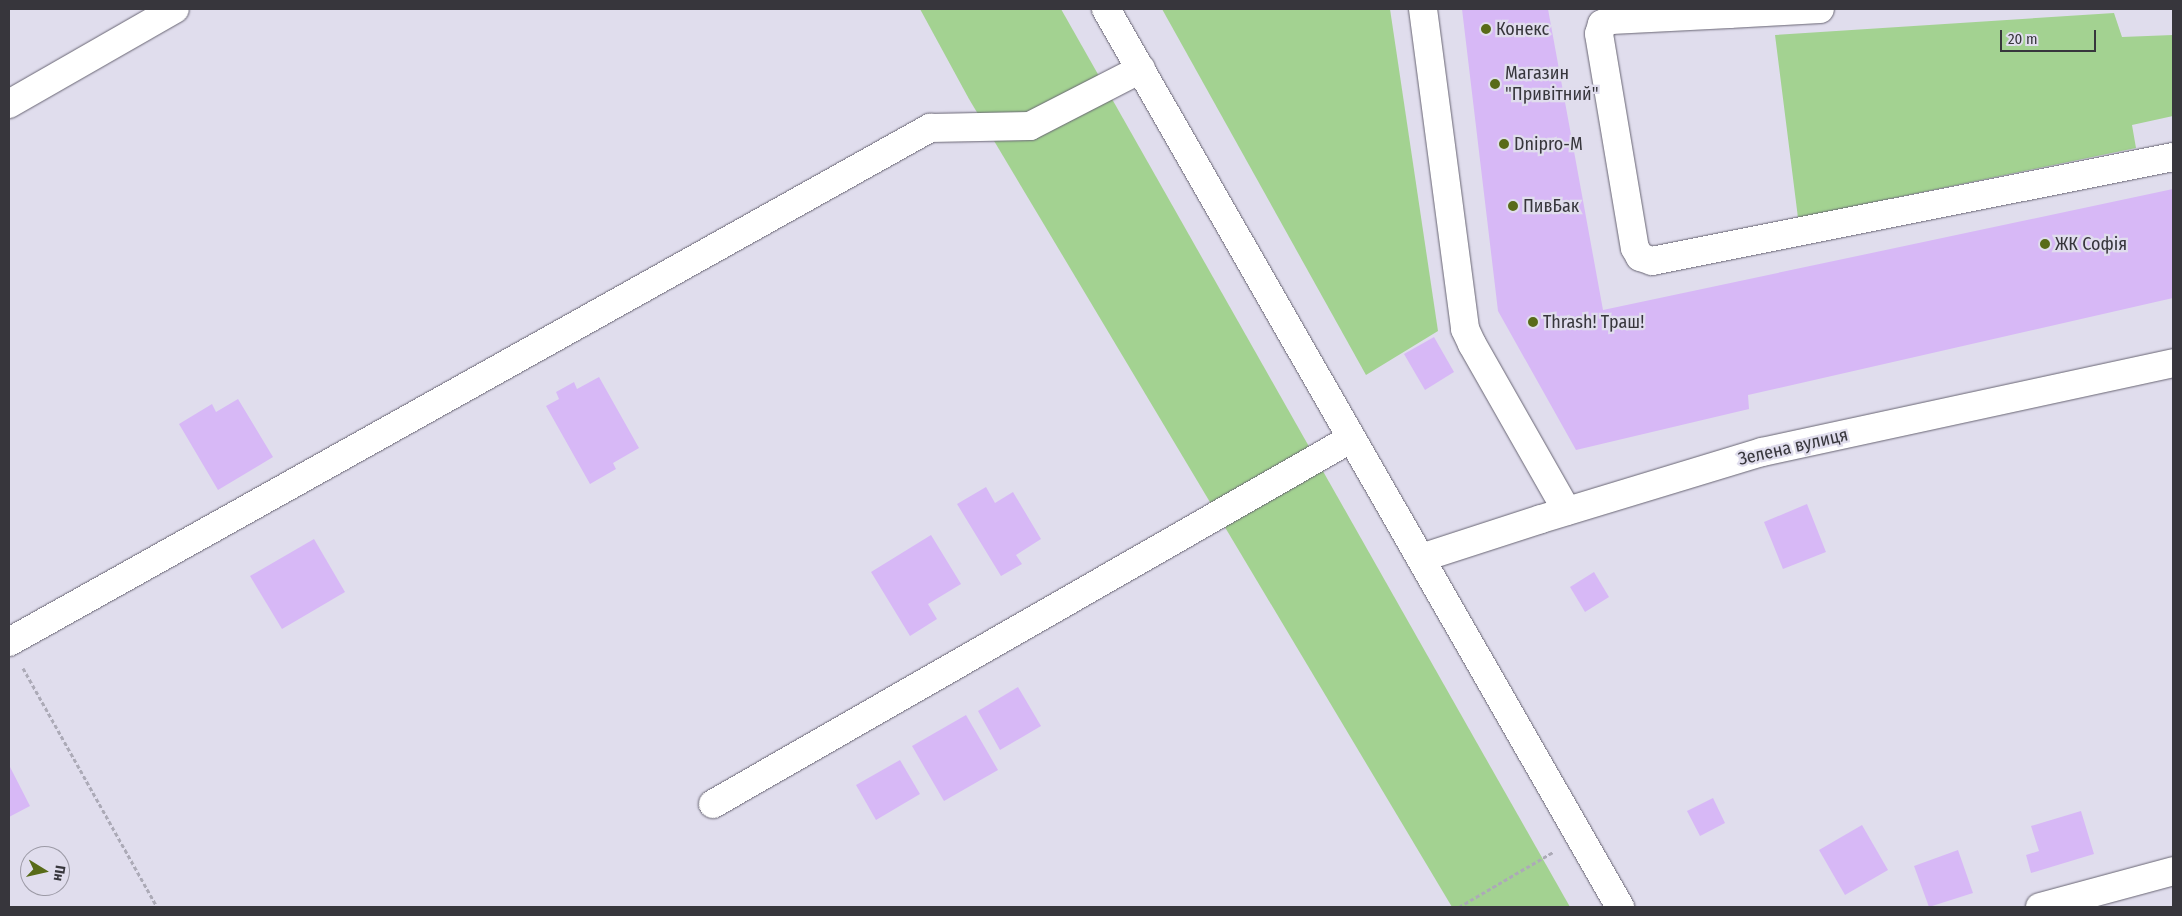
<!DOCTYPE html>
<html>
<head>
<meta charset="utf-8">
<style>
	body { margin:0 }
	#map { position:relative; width:2182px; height:916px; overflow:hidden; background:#e0dded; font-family:"Fira Sans Condensed",sans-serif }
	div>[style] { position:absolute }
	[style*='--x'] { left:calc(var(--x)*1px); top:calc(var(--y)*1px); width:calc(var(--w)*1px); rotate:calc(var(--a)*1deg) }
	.green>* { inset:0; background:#a3d291 }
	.building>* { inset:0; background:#d7b8f6 }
	.path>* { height:3px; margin-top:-1.5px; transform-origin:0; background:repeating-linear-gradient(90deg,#acaab7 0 4px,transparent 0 6.5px) }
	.roads { filter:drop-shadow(0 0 1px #686573) drop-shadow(0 0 1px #686573) }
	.minor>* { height:28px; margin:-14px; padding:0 14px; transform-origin:14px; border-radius:14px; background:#fff }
	.major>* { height:28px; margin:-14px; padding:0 14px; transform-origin:14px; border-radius:14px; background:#fff }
	.dots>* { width:14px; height:14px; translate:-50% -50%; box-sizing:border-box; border:2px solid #e0dded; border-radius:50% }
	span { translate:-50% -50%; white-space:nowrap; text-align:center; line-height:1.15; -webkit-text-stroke:4.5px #e0dded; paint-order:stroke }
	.poi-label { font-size:18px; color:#37363c }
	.left { translate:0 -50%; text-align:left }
	.street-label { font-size:18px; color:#37363c }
	.frame { position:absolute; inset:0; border:10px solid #37363c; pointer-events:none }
	.north { position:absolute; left:20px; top:846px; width:50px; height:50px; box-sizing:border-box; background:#e0dded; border:1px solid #9c9aa6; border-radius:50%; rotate:99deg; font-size:14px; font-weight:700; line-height:20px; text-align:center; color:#37363c }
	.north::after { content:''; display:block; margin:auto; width:18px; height:22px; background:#586b18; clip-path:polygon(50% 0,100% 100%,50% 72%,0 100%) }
	.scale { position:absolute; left:2000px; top:30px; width:96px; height:22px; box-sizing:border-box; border:2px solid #37363c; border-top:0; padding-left:6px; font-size:15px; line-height:18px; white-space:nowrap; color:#37363c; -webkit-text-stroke:4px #e0dded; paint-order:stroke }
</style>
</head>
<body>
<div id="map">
	<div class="green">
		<div style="clip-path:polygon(920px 9px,1061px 9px,1570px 907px,1452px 907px,969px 99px)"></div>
		<div style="clip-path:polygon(1162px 9px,1390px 9px,1438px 331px,1366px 375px)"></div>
		<div style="clip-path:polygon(2114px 13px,2122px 37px,2173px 35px,2173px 116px,2132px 125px,2136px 148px,1798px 218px,1775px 35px)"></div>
	</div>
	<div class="building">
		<div style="clip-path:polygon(1462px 9px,1548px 9px,1603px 310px,2173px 189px,2173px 298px,1748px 395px,1749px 409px,1576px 450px,1498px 311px)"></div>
		<div style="clip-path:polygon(1434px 337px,1454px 372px,1425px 390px,1404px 354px)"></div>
		<div style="clip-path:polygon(599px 377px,639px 448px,613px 463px,616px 469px,590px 484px,546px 406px,559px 399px,556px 392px,574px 382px,577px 389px)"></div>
		<div style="clip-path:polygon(238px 399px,273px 457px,218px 490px,179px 424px,212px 404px,216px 412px)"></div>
		<div style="clip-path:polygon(986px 487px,995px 503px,1013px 492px,1041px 539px,1016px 555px,1022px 564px,1001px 576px,957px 504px)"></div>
		<div style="clip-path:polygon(1807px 504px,1826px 552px,1783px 569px,1764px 522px)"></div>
		<div style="clip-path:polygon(931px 535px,961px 584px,928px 604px,937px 619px,910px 636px,871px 572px)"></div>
		<div style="clip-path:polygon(314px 539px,345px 592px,282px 629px,250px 576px)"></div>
		<div style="clip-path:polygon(1594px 572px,1609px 597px,1585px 612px,1570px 587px)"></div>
		<div style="clip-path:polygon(1018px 687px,1041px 726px,1000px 750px,978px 711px)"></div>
		<div style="clip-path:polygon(966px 715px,998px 770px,944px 801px,912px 746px)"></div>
		<div style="clip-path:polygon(900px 760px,920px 794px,876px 820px,856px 785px)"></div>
		<div style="clip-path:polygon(9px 765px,30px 806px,9px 817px)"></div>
		<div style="clip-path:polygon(1713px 798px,1725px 823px,1700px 836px,1687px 811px)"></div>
		<div style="clip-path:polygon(2081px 811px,2094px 854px,2031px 873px,2026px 855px,2039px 851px,2031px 826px)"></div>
		<div style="clip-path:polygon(1862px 825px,1888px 870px,1845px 895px,1819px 850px)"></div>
		<div style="clip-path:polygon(1958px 850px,1973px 893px,1929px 907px,1914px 866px)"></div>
	</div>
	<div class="path">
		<div style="--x:23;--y:668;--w:274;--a:60.7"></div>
		<div style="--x:1459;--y:907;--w:109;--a:-30.3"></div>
	</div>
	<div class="roads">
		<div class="minor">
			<div style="--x:1423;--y:9;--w:323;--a:82.5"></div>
			<div style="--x:1465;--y:329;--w:17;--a:65"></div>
			<div style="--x:1472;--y:344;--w:192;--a:60.4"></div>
			<div style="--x:1728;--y:9;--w:5;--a:79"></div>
			<div style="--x:1729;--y:14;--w:91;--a:-3.1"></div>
			<div style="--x:1729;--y:14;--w:118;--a:177.1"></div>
			<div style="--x:1611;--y:20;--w:10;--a:156"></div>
			<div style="--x:1602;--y:24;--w:10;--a:107"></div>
			<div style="--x:1599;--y:34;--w:217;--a:80.5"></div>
			<div style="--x:1635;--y:248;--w:10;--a:61"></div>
			<div style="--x:1640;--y:257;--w:13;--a:18"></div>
			<div style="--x:1652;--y:261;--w:531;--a:-11.29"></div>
			<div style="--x:9;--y:104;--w:191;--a:-29.8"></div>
			<div style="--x:1421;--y:558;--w:126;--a:-18"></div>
			<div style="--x:1541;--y:519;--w:231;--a:-16.9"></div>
			<div style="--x:1762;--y:452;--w:421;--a:-12.2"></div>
			<div style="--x:9;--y:642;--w:1055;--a:-29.17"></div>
			<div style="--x:930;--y:128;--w:100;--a:-1.1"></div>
			<div style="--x:1030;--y:126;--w:125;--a:-27.2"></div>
			<div style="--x:713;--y:804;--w:736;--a:-29.8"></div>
			<div style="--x:2040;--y:907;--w:138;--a:-15.1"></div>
		</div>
		<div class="major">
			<div style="--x:1106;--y:9;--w:1035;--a:60.21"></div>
		</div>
	</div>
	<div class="dots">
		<div style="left:1486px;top:29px;background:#586b18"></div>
		<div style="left:1495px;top:84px;background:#586b18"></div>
		<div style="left:1504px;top:144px;background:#586b18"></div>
		<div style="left:1513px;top:206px;background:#586b18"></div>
		<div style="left:2045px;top:244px;background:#586b18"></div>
		<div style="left:1533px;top:322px;background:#586b18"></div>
	</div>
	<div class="poi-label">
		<span class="left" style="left:1496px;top:29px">Конекс</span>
		<span class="left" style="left:1505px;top:84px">Магазин<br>"Привітний"</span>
		<span class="left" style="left:1514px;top:144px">Dnipro-M</span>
		<span class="left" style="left:1523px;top:206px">ПивБак</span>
		<span class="left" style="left:2055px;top:244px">ЖК Софія</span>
		<span class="left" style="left:1543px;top:322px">Thrash! Траш!</span>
	</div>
	<div class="street-label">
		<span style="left:1793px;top:447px;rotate:-13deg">Зелена вулиця</span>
	</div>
	<div class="frame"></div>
	<div class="north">Пн</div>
	<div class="scale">20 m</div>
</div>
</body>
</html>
